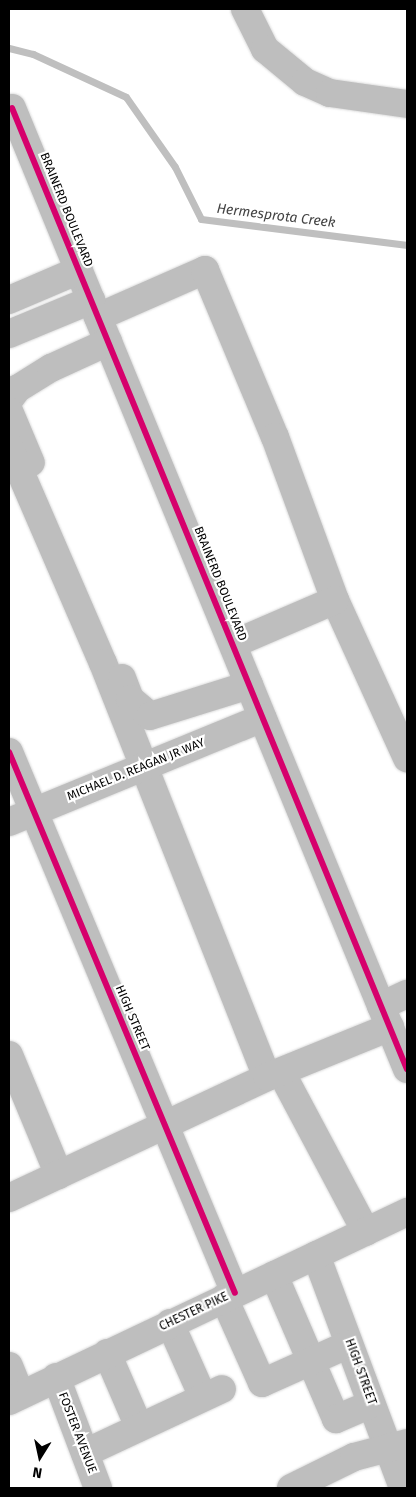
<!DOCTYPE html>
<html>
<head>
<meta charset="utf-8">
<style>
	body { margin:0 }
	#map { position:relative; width:416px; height:1497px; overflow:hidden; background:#fff; font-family:"Fira Sans",sans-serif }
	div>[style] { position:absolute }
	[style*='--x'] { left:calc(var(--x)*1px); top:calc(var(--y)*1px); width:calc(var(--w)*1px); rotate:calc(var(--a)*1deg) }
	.stream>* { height:7px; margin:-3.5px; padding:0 3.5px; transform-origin:3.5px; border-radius:3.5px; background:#bfbfbf }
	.roads { filter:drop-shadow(0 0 1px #dbdbdb) drop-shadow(0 0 1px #dbdbdb) }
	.minor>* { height:28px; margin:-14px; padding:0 14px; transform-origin:14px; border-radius:14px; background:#bebebe }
	.major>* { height:28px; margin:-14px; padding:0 14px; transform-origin:14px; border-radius:14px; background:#bebebe }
	.cycleway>* { height:6px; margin:-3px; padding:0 3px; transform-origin:3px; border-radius:3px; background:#d6006c }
	span { translate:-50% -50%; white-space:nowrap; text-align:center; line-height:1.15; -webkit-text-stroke:4.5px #fff; paint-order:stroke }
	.street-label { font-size:12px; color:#000 }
	.water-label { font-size:14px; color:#444; font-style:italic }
	.frame { position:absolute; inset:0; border:10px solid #000; pointer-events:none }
	.north { position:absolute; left:15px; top:1432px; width:50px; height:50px; -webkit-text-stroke:4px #fff; paint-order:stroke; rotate:190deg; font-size:14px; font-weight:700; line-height:20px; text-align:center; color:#000 }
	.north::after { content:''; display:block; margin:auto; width:18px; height:22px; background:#000; clip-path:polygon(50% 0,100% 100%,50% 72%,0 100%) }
</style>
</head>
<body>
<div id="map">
	<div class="stream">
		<div style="--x:9;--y:48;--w:25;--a:14"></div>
		<div style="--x:33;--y:54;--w:102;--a:24.8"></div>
		<div style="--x:126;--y:97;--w:85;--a:55"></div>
		<div style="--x:175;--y:167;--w:58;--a:63.4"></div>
		<div style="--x:201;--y:219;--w:208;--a:7.2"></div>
	</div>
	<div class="roads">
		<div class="minor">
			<div style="--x:245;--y:9;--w:45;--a:63.4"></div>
			<div style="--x:265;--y:49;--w:52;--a:39.5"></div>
			<div style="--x:305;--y:82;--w:27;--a:24"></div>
			<div style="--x:330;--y:93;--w:78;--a:8.1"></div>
			<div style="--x:12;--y:108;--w:1039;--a:67.66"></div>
			<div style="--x:9;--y:300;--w:76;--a:-23.2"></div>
			<div style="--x:98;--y:317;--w:117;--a:-23.7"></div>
			<div style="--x:205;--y:270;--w:181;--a:67.3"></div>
			<div style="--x:275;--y:437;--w:174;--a:69.8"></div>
			<div style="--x:335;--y:600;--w:174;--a:65.5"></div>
			<div style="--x:9;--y:334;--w:89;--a:-22.5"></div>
			<div style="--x:9;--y:400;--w:14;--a:-54"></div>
			<div style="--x:17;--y:389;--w:40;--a:-32"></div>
			<div style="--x:51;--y:368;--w:63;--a:-24.5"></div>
			<div style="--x:9;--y:411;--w:56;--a:67.1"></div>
			<div style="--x:9;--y:446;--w:236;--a:66.6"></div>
			<div style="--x:103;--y:663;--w:445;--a:68.4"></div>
			<div style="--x:233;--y:644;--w:111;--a:-23.3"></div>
			<div style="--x:122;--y:678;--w:22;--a:69"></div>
			<div style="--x:130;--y:699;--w:26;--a:40"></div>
			<div style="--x:150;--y:716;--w:104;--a:-17.4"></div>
			<div style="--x:9;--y:752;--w:586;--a:67.33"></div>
			<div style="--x:9;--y:822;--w:274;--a:-22.3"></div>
			<div style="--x:381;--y:1006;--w:29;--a:-25"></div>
			<div style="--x:9;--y:1055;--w:130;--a:67.4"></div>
			<div style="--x:281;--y:1072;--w:181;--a:62"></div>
			<div style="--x:9;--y:1198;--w:285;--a:-25.1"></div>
			<div style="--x:267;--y:1077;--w:133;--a:-22.1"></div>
			<div style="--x:316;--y:1255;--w:249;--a:69.5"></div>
			<div style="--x:274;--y:1275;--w:157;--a:66.7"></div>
			<div style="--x:336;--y:1419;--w:38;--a:-23"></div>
			<div style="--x:224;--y:1298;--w:93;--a:65.9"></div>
			<div style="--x:262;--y:1383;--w:95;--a:-24.1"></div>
			<div style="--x:170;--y:1323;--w:81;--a:66"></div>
			<div style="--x:107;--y:1353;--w:81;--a:66.6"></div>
			<div style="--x:9;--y:1366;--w:31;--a:68"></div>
			<div style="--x:56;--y:1377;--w:119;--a:69.3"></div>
			<div style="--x:85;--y:1453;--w:151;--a:-25"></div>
			<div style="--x:291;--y:1488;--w:70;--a:-26.2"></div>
			<div style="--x:354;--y:1457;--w:55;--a:-14.8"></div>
		</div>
		<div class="major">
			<div style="--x:9;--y:1401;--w:441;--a:-25.4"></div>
		</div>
	</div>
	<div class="cycleway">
		<div style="--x:12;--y:108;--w:1039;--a:67.66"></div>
		<div style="--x:9;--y:752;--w:586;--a:67.33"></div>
	</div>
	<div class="street-label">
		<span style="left:66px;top:210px;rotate:68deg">BRAINERD BOULEVARD</span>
		<span style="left:220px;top:584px;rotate:68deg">BRAINERD BOULEVARD</span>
		<span style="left:136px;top:770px;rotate:-22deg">MICHAEL D. REAGAN JR WAY</span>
		<span style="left:132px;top:1018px;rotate:67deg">HIGH STREET</span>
		<span style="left:194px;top:1312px;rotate:-25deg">CHESTER PIKE</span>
		<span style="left:360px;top:1372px;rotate:70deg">HIGH STREET</span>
		<span style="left:77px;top:1433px;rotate:69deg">FOSTER AVENUE</span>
	</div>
	<div class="water-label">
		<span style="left:276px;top:216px;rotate:7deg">Hermesprota Creek</span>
	</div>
	<div class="frame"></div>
	<div class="north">N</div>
</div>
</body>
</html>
